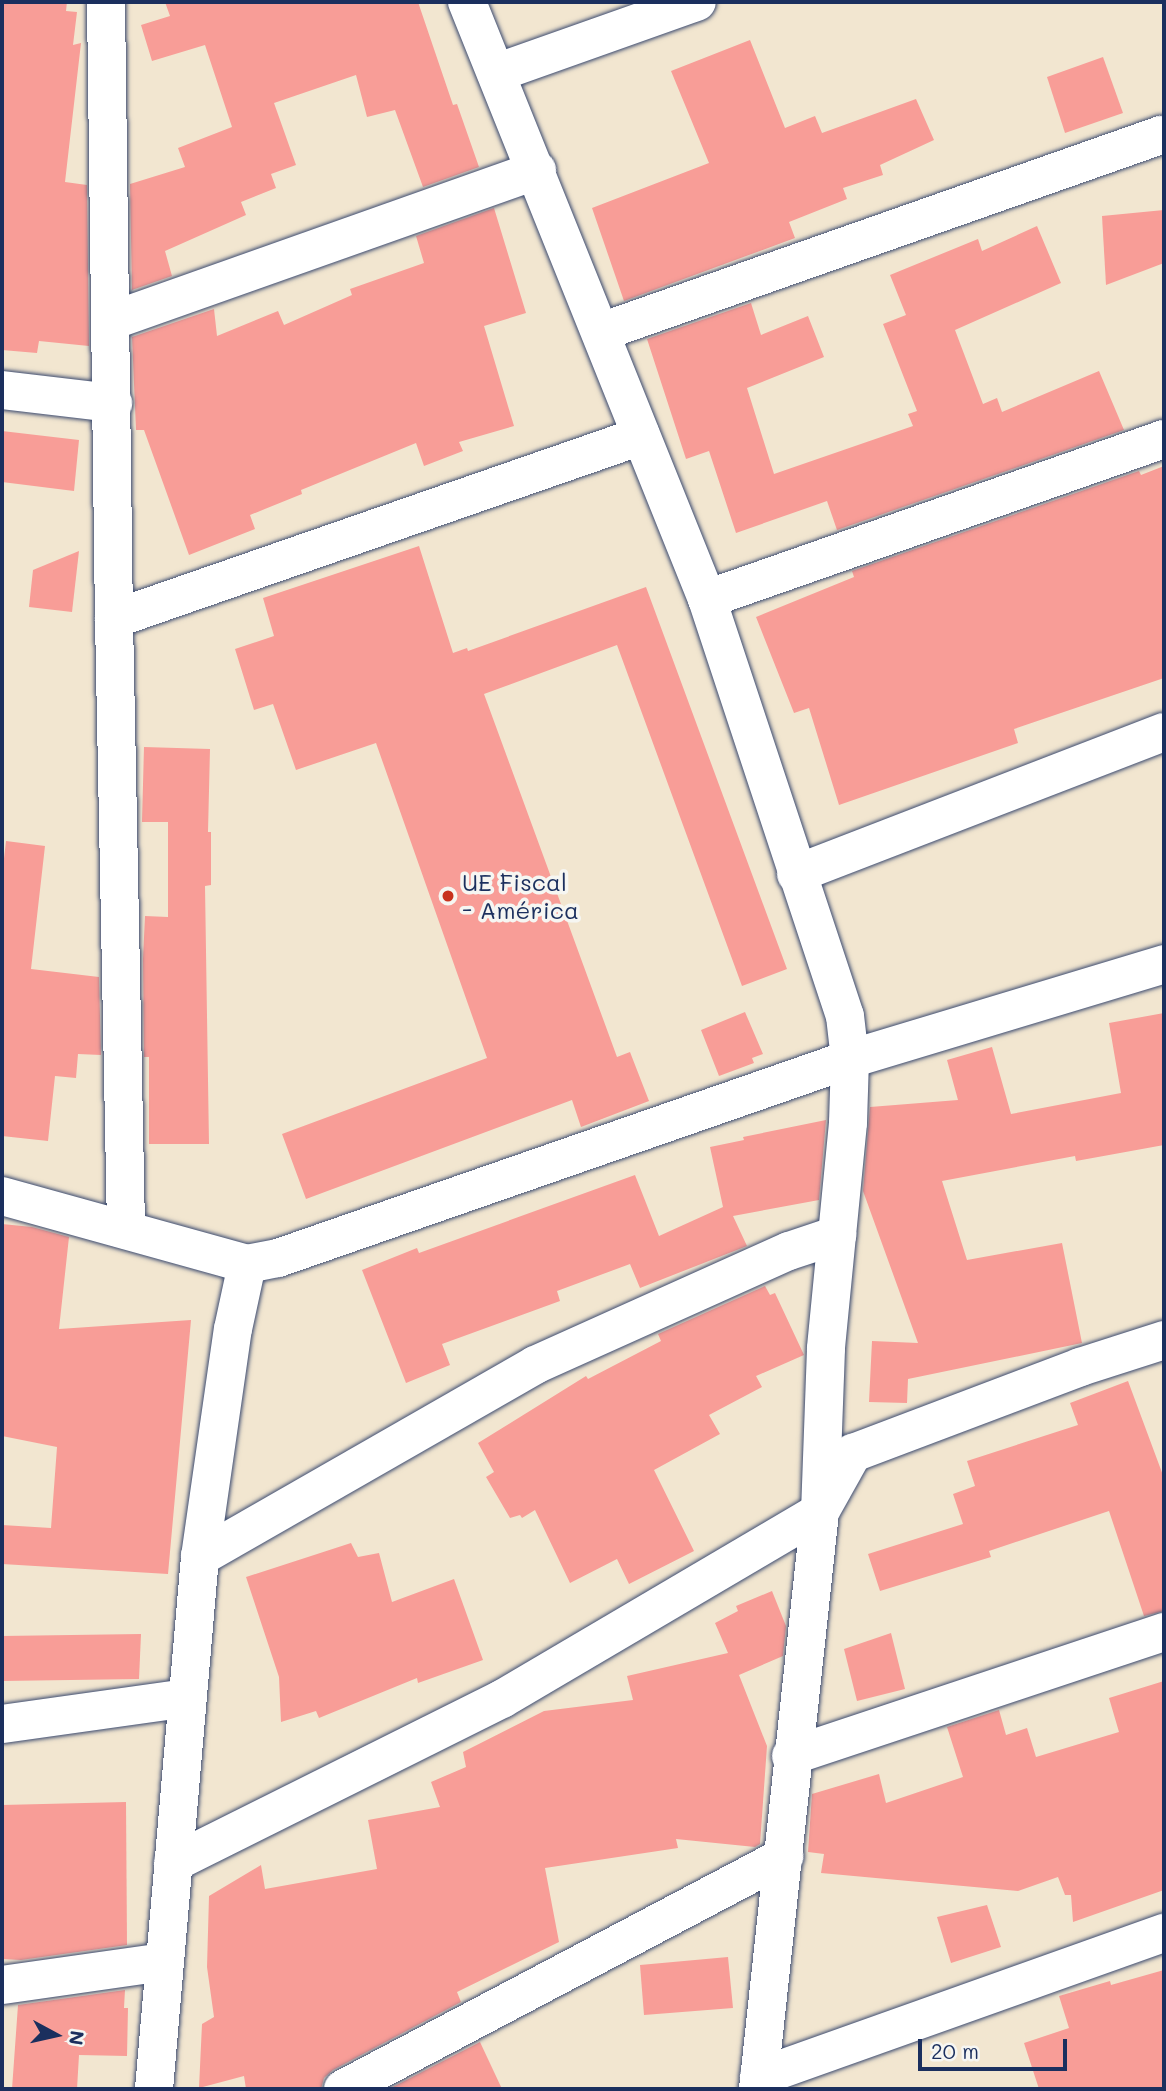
<!DOCTYPE html>
<html>
<head>
<meta charset="utf-8">
<style>
	body { margin:0 }
	#map { position:relative; width:1166px; height:2091px; overflow:hidden; background:#f2e6d0; font-family:Mali,sans-serif }
	div>[style] { position:absolute }
	[style*='--x'] { left:calc(var(--x)*1px); top:calc(var(--y)*1px); width:calc(var(--w)*1px); rotate:calc(var(--a)*1deg) }
	.building>* { inset:0; background:#f89d97 }
	.roads { filter:drop-shadow(0 0 2px #3b4a6f) drop-shadow(0 0 2px #3b4a6f) }
	.minor>* { height:38px; margin:-19px; padding:0 19px; transform-origin:19px; border-radius:19px; background:#fff }
	.dots>* { width:19px; height:19px; translate:-50% -50%; box-sizing:border-box; border:4px solid #f6f6f2; border-radius:50% }
	span { translate:-50% -50%; white-space:nowrap; text-align:center; line-height:1.15; -webkit-text-stroke:7px #f6f6f2; paint-order:stroke }
	.poi-label { font-size:24px; color:#1b2f5e }
	.left { translate:0 -50%; text-align:left }
	.frame { position:absolute; inset:0; border:4px solid #1b2f5e; pointer-events:none }
	.north { position:absolute; left:21px; top:2000px; width:70px; height:70px; -webkit-text-stroke:5px #f6f6f2; paint-order:stroke; rotate:98deg; font-size:19px; font-weight:700; line-height:28px; text-align:center; color:#1b2f5e }
	.north::after { content:''; display:block; margin:auto; width:24px; height:32px; background:#1b2f5e; clip-path:polygon(50% 0,100% 100%,50% 72%,0 100%) }
	.scale { position:absolute; left:918px; top:2039px; width:149px; height:32px; box-sizing:border-box; border:4px solid #1b2f5e; border-top:0; padding-left:9px; font-size:21px; line-height:24px; white-space:nowrap; color:#1b2f5e; -webkit-text-stroke:5px #f6f6f2; paint-order:stroke }
</style>
</head>
<body>
<div id="map">
	<div class="building">
		<div style="clip-path:polygon(2px 2px,67px 2px,66px 11px,77px 12px,73px 45px,81px 43px,65px 182px,87px 185px,89px 346px,39px 341px,37px 353px,2px 350px)"></div>
		<div style="clip-path:polygon(165px 2px,418px 2px,453px 105px,457px 104px,479px 167px,423px 187px,395px 110px,367px 117px,356px 75px,274px 103px,296px 165px,271px 174px,276px 188px,241px 202px,246px 215px,165px 251px,172px 276px,132px 290px,130px 184px,185px 167px,178px 148px,232px 127px,205px 45px,152px 61px,141px 25px,170px 16px)"></div>
		<div style="clip-path:polygon(750px 40px,785px 128px,815px 116px,822px 133px,916px 99px,934px 140px,880px 165px,883px 175px,843px 188px,847px 199px,789px 222px,795px 238px,624px 301px,592px 208px,709px 163px,671px 71px)"></div>
		<div style="clip-path:polygon(1103px 57px,1123px 113px,1065px 133px,1047px 77px)"></div>
		<div style="clip-path:polygon(494px 208px,526px 313px,484px 326px,514px 426px,459px 442px,463px 451px,424px 466px,416px 443px,301px 490px,302px 494px,250px 515px,255px 529px,189px 555px,144px 430px,136px 430px,132px 337px,214px 309px,217px 336px,278px 311px,284px 325px,352px 295px,350px 289px,424px 263px,416px 236px)"></div>
		<div style="clip-path:polygon(1164px 210px,1164px 263px,1106px 285px,1102px 216px)"></div>
		<div style="clip-path:polygon(1037px 226px,1061px 283px,955px 330px,983px 404px,997px 398px,1002px 412px,1099px 371px,1124px 430px,837px 530px,827px 501px,736px 533px,709px 451px,686px 459px,647px 339px,751px 303px,761px 335px,808px 316px,824px 357px,747px 388px,774px 474px,913px 426px,908px 414px,917px 411px,883px 324px,906px 315px,890px 275px,978px 239px,982px 251px)"></div>
		<div style="clip-path:polygon(2px 431px,79px 440px,74px 491px,2px 482px)"></div>
		<div style="clip-path:polygon(1164px 466px,1164px 678px,1014px 729px,1018px 743px,839px 805px,809px 708px,794px 713px,756px 617px,854px 577px,852px 571px,1139px 471px,1141px 475px)"></div>
		<div style="clip-path:polygon(419px 546px,453px 653px,467px 648px,468px 651px,646px 587px,787px 969px,742px 986px,617px 645px,484px 694px,617px 1057px,630px 1052px,649px 1101px,581px 1127px,572px 1100px,306px 1199px,282px 1134px,487px 1058px,376px 743px,296px 770px,273px 704px,254px 710px,235px 649px,274px 636px,263px 598px)"></div>
		<div style="clip-path:polygon(79px 551px,72px 612px,29px 607px,33px 570px)"></div>
		<div style="clip-path:polygon(144px 747px,210px 749px,208px 832px,211px 832px,211px 885px,205px 886px,209px 1144px,149px 1144px,149px 1057px,144px 1057px,143px 959px,145px 916px,168px 917px,168px 822px,142px 822px)"></div>
		<div style="clip-path:polygon(6px 841px,45px 846px,31px 969px,99px 977px,101px 1055px,78px 1054px,76px 1078px,55px 1076px,48px 1141px,2px 1136px,2px 876px)"></div>
		<div style="clip-path:polygon(745px 1012px,763px 1054px,752px 1058px,754px 1063px,719px 1076px,701px 1030px)"></div>
		<div style="clip-path:polygon(1164px 1013px,1164px 1145px,1076px 1161px,1075px 1156px,942px 1181px,967px 1260px,1062px 1243px,1082px 1343px,908px 1379px,907px 1403px,869px 1402px,872px 1341px,918px 1343px,863px 1191px,870px 1107px,958px 1100px,947px 1060px,992px 1047px,1011px 1114px,1121px 1093px,1109px 1023px)"></div>
		<div style="clip-path:polygon(826px 1120px,819px 1200px,733px 1216px,747px 1246px,640px 1288px,630px 1264px,557px 1291px,560px 1301px,442px 1344px,450px 1365px,406px 1383px,362px 1270px,417px 1248px,419px 1253px,635px 1175px,659px 1236px,723px 1207px,710px 1147px,744px 1140px,743px 1137px)"></div>
		<div style="clip-path:polygon(2px 1224px,32px 1227px,69px 1237px,59px 1329px,191px 1320px,168px 1574px,2px 1564px,2px 1525px,51px 1528px,57px 1447px,2px 1436px)"></div>
		<div style="clip-path:polygon(765px 1286px,770px 1295px,775px 1293px,804px 1355px,756px 1376px,762px 1387px,709px 1415px,720px 1434px,654px 1470px,694px 1551px,629px 1584px,617px 1559px,570px 1583px,535px 1510px,522px 1518px,520px 1515px,510px 1518px,486px 1477px,494px 1472px,478px 1443px,586px 1376px,588px 1379px,661px 1341px,658px 1334px)"></div>
		<div style="clip-path:polygon(1128px 1381px,1164px 1478px,1164px 1611px,1144px 1616px,1109px 1511px,989px 1551px,991px 1557px,880px 1591px,868px 1554px,963px 1524px,953px 1494px,975px 1486px,967px 1461px,1078px 1425px,1070px 1403px)"></div>
		<div style="clip-path:polygon(351px 1543px,358px 1557px,379px 1553px,392px 1602px,454px 1579px,483px 1660px,418px 1683px,417px 1678px,319px 1718px,316px 1711px,281px 1722px,279px 1677px,246px 1577px)"></div>
		<div style="clip-path:polygon(772px 1591px,786px 1626px,783px 1656px,739px 1675px,767px 1746px,760px 1844px,755px 1847px,676px 1839px,678px 1848px,545px 1868px,559px 1942px,457px 1992px,461px 2002px,333px 2070px,324px 2078px,321px 2089px,246px 2089px,244px 2076px,199px 2088px,202px 2024px,214px 2017px,207px 1967px,209px 1896px,261px 1865px,265px 1889px,377px 1869px,368px 1820px,440px 1807px,431px 1782px,466px 1767px,463px 1752px,544px 1711px,633px 1700px,627px 1676px,728px 1653px,715px 1623px,738px 1611px,736px 1606px)"></div>
		<div style="clip-path:polygon(891px 1633px,905px 1689px,857px 1701px,844px 1649px)"></div>
		<div style="clip-path:polygon(141px 1634px,139px 1679px,2px 1681px,2px 1636px)"></div>
		<div style="clip-path:polygon(1164px 1681px,1164px 1890px,1073px 1922px,1071px 1895px,1065px 1895px,1058px 1877px,1018px 1891px,821px 1873px,824px 1854px,808px 1852px,812px 1794px,879px 1774px,886px 1803px,963px 1777px,947px 1727px,999px 1710px,1006px 1735px,1027px 1728px,1036px 1757px,1119px 1732px,1109px 1698px)"></div>
		<div style="clip-path:polygon(126px 1802px,127px 1945px,21px 1960px,2px 1959px,2px 1805px)"></div>
		<div style="clip-path:polygon(987px 1905px,1001px 1947px,951px 1963px,937px 1917px)"></div>
		<div style="clip-path:polygon(728px 1957px,733px 2008px,644px 2015px,640px 1965px)"></div>
		<div style="clip-path:polygon(1164px 1970px,1164px 2089px,1039px 2089px,1024px 2043px,1069px 2028px,1059px 1996px,1110px 1981px,1111px 1985px)"></div>
		<div style="clip-path:polygon(125px 1990px,124px 2008px,128px 2008px,127px 2056px,79px 2055px,77px 2089px,12px 2089px,18px 2005px)"></div>
		<div style="clip-path:polygon(480px 2042px,502px 2089px,389px 2089px)"></div>
	</div>
	<div class="roads">
		<div class="minor">
			<div style="--x:106;--y:2;--w:617;--a:89.26"></div>
			<div style="--x:114;--y:619;--w:611;--a:88.87"></div>
			<div style="--x:467;--y:2;--w:643;--a:68.1"></div>
			<div style="--x:707;--y:599;--w:439;--a:71.7"></div>
			<div style="--x:845;--y:1016;--w:43;--a:83.4"></div>
			<div style="--x:850;--y:1059;--w:64;--a:91.8"></div>
			<div style="--x:848;--y:1123;--w:227;--a:95.6"></div>
			<div style="--x:826;--y:1349;--w:163;--a:92.1"></div>
			<div style="--x:820;--y:1512;--w:580;--a:96.13"></div>
			<div style="--x:496;--y:73;--w:213;--a:-19.5"></div>
			<div style="--x:111;--y:321;--w:452;--a:-19.5"></div>
			<div style="--x:601;--y:332;--w:594;--a:-19.38"></div>
			<div style="--x:2;--y:390;--w:112;--a:6.7"></div>
			<div style="--x:707;--y:599;--w:484;--a:-19.3"></div>
			<div style="--x:114;--y:619;--w:558;--a:-19.15"></div>
			<div style="--x:796;--y:874;--w:394;--a:-21.1"></div>
			<div style="--x:2;--y:1196;--w:254;--a:15.5"></div>
			<div style="--x:247;--y:1264;--w:32;--a:-11"></div>
			<div style="--x:278;--y:1258;--w:606;--a:-19.18"></div>
			<div style="--x:850;--y:1059;--w:328;--a:-16.8"></div>
			<div style="--x:200;--y:1557;--w:386;--a:-29.8"></div>
			<div style="--x:535;--y:1365;--w:278;--a:-24.2"></div>
			<div style="--x:789;--y:1251;--w:51;--a:-18.4"></div>
			<div style="--x:2;--y:1724;--w:187;--a:-8"></div>
			<div style="--x:791;--y:1756;--w:393;--a:-18.4"></div>
			<div style="--x:173;--y:1863;--w:368;--a:-26.5"></div>
			<div style="--x:502;--y:1699;--w:369;--a:-30.5"></div>
			<div style="--x:820;--y:1512;--w:68;--a:-60.8"></div>
			<div style="--x:853;--y:1453;--w:243;--a:-20.7"></div>
			<div style="--x:1080;--y:1367;--w:88;--a:-17.8"></div>
			<div style="--x:2;--y:1985;--w:164;--a:-8.1"></div>
			<div style="--x:759;--y:2077;--w:430;--a:-19.6"></div>
			<div style="--x:154;--y:2089;--w:534;--a:-85.06"></div>
			<div style="--x:200;--y:1557;--w:230;--a:-81.8"></div>
			<div style="--x:233;--y:1329;--w:66;--a:-77.8"></div>
			<div style="--x:343;--y:2089;--w:499;--a:-27.8"></div>
		</div>
	</div>
	<div class="dots">
		<div style="left:448px;top:896px;background:#c8321e"></div>
	</div>
	<div class="poi-label">
		<span class="left" style="left:462px;top:896px">UE Fiscal<br>- América</span>
	</div>
	<div class="frame"></div>
	<div class="north">N</div>
	<div class="scale">20 m</div>
</div>
</body>
</html>
